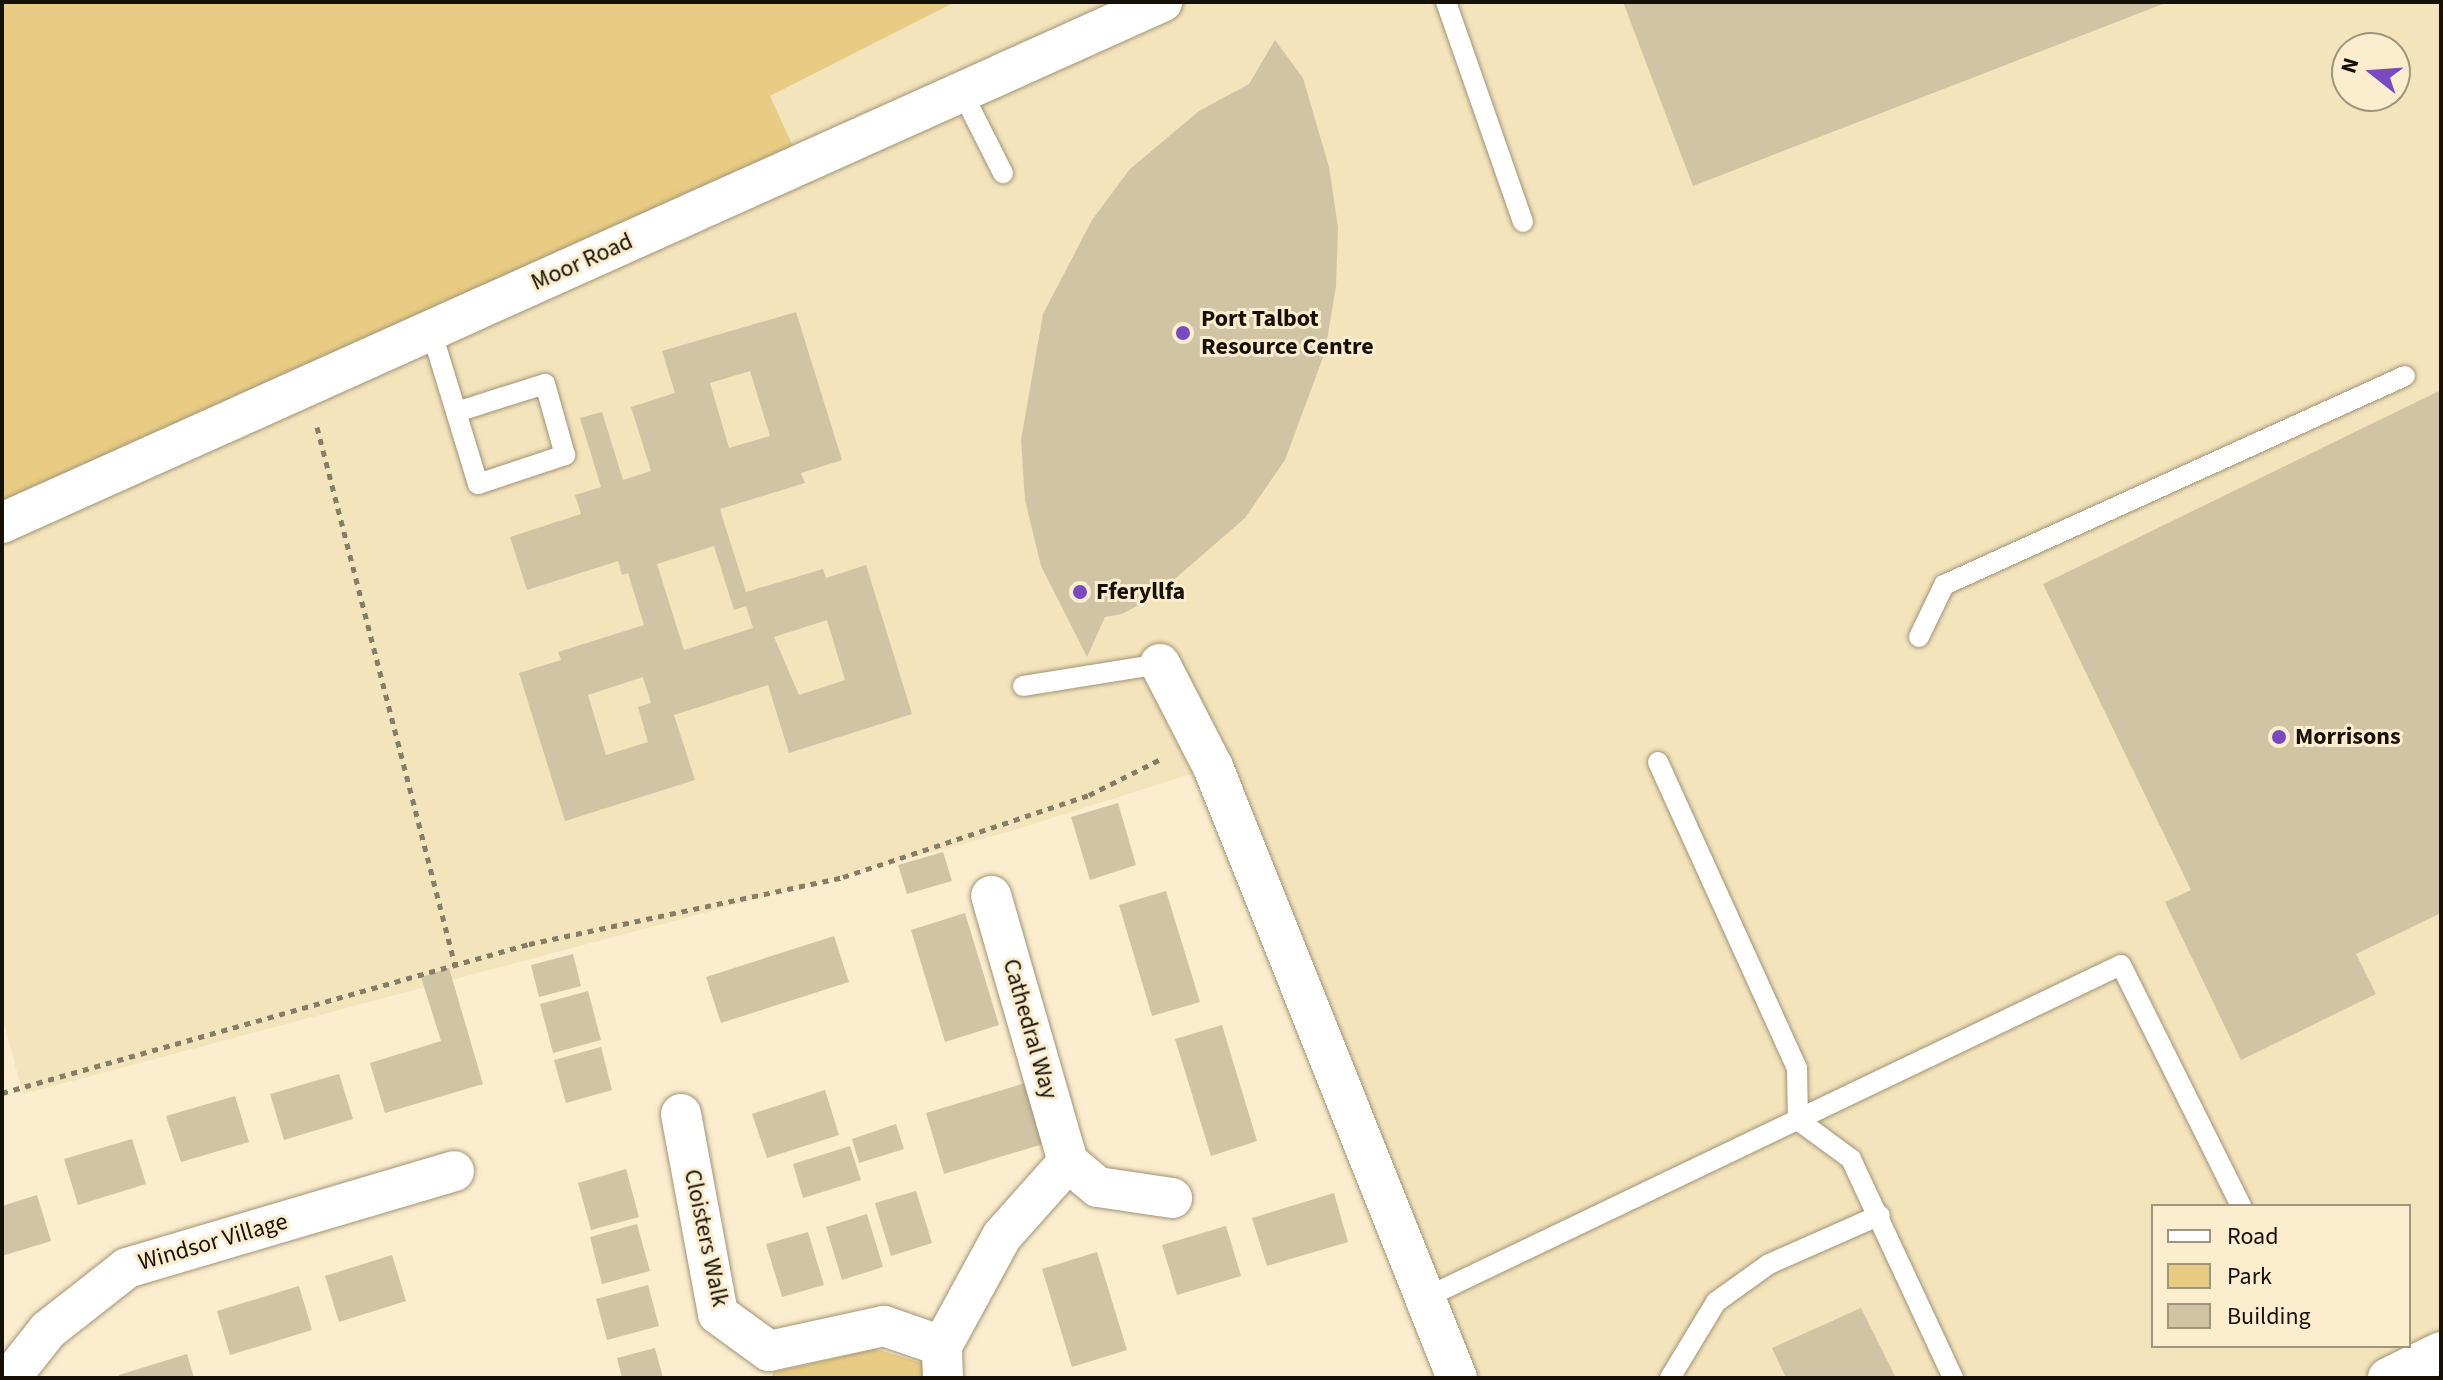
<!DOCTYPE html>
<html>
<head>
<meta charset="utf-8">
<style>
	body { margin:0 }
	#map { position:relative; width:2443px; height:1380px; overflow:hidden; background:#fbedcd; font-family:"Source Sans 3",sans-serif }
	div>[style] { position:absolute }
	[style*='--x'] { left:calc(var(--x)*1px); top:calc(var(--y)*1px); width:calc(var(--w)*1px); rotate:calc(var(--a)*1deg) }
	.built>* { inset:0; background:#f4e4bc }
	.green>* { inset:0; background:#e9cc84 }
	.building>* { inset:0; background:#d1c4a4 }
	.path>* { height:5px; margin-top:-2.5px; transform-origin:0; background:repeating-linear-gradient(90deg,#867d68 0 6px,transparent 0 12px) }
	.roads { filter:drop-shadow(0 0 2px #a19476) drop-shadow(0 0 2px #a19476) }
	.service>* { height:20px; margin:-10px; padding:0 10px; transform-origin:10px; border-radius:10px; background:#fff }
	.minor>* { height:40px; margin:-20px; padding:0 20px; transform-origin:20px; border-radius:20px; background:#fff }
	.dots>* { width:22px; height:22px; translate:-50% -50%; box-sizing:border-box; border:4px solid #fbedcd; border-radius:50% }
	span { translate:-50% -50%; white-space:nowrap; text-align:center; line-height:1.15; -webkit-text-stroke:6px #fbedcd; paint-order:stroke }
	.street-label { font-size:24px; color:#151106 }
	.poi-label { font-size:24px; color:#151106; font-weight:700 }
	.left { translate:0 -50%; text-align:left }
	.frame { position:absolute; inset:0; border:4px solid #151106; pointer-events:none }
	.legend { position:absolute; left:2151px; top:1204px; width:260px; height:144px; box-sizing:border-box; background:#fbedcd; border:2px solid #9f957d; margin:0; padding:10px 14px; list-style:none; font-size:24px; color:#151106 }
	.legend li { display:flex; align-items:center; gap:16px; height:40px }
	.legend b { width:40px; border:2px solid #9f957d }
	.north { position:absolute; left:2331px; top:32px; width:80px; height:80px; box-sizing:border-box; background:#fbedcd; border:2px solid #9f957d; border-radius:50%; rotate:287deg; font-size:22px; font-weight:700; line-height:32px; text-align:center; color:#151106 }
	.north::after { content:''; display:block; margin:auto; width:28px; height:36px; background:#794ac2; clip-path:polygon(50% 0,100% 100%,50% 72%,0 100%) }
</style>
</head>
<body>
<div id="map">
	<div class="built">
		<div style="clip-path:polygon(evenodd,2px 2px,2441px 2px,2441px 1378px,1456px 1378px,1213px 767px,1008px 832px,23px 1094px,2px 1016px,2px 2px,2347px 48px,2395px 48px,2395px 96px,2347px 96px,2347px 48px,2px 2px,2153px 1206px,2409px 1206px,2409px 1346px,2153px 1346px,2153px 1206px)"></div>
	</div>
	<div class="green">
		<div style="clip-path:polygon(2px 2px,955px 2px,770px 96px,801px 164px,2px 523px)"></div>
		<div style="clip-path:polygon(876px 1349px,925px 1364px,925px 1378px,772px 1378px,773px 1372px)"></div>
	</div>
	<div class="building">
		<div style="clip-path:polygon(1623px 2px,2168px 2px,1693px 186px)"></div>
		<div style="clip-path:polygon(1275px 40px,1303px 78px,1329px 167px,1338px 227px,1336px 286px,1325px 352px,1285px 460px,1245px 518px,1154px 597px,1122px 614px,1105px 617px,1087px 657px,1041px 566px,1025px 500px,1021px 440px,1043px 314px,1092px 220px,1130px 169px,1199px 111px,1249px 84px)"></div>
		<div style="clip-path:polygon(evenodd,796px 312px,842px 460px,801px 473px,805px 483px,720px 509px,722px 516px,746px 592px,823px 569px,826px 578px,866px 565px,912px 714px,789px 753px,768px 685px,674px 715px,695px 780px,565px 821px,519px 673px,561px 660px,558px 652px,644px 625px,628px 573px,622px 575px,618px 561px,527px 590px,510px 537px,581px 514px,575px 495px,601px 487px,580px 418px,602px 412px,623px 480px,651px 471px,631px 407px,675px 393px,662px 351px,796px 312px,750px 371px,770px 436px,729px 448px,710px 383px,750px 371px,796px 312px,714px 546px,734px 610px,746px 606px,753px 628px,684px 650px,657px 564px,714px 546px,796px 312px,827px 620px,845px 680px,799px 695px,774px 637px,827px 620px,796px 312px,643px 677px,651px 703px,638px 707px,648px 742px,606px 755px,588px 695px,643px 677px)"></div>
		<div style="clip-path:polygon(2441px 390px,2441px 913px,2356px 954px,2376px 994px,2241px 1060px,2165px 902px,2191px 890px,2043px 584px)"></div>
		<div style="clip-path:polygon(1118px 803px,1136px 865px,1090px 880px,1071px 817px)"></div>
		<div style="clip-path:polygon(943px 852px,952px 881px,907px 894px,898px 865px)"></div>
		<div style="clip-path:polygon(1166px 891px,1200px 1002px,1152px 1016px,1119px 905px)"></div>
		<div style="clip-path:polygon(965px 913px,999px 1025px,945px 1042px,911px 930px)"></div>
		<div style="clip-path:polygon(834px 936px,849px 982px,721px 1023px,706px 977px)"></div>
		<div style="clip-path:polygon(573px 954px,581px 986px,539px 997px,531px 965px)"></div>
		<div style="clip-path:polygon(449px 968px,483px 1084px,385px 1113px,370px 1063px,441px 1041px,421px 977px)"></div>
		<div style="clip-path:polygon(588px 991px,601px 1040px,553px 1053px,540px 1004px)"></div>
		<div style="clip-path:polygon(1222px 1025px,1257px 1141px,1211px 1156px,1175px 1039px)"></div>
		<div style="clip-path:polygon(601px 1047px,612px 1090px,566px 1103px,554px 1060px)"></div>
		<div style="clip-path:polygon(339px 1074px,353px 1119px,284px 1140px,270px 1094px)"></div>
		<div style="clip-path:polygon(1035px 1080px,1053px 1141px,944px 1174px,926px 1113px)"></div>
		<div style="clip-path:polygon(825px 1090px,839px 1135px,767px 1158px,752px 1114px)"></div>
		<div style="clip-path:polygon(235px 1096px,249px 1142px,181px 1162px,166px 1116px)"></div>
		<div style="clip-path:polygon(896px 1124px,904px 1149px,859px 1163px,852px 1139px)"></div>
		<div style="clip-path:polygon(132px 1139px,146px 1184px,78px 1205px,64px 1159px)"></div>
		<div style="clip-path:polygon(850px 1146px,861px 1180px,803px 1198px,793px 1164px)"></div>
		<div style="clip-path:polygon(626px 1169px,639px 1217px,591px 1230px,578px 1183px)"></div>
		<div style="clip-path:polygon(916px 1191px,932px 1243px,891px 1256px,875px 1203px)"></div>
		<div style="clip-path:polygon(1334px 1193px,1348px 1242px,1267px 1266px,1252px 1218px)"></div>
		<div style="clip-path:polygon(37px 1195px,51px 1241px,2px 1256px,2px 1206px)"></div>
		<div style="clip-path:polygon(867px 1214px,883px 1267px,842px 1280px,826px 1227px)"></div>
		<div style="clip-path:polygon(637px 1224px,650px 1271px,602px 1284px,590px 1237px)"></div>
		<div style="clip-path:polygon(1226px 1226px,1241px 1276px,1177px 1295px,1162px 1245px)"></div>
		<div style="clip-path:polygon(808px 1232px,824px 1285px,782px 1297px,766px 1244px)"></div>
		<div style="clip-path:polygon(1097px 1252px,1127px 1350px,1072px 1367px,1042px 1269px)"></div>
		<div style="clip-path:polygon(392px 1255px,406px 1301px,339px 1322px,325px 1276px)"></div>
		<div style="clip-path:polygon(648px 1285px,659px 1326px,607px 1340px,596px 1299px)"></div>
		<div style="clip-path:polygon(299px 1286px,312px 1330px,230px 1355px,217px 1311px)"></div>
		<div style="clip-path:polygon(1861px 1308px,1896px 1378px,1786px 1378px,1772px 1348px)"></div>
		<div style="clip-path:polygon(655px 1348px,663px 1378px,622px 1378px,617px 1358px)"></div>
		<div style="clip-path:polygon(187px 1354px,194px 1378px,120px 1378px,119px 1375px)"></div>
	</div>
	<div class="path">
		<div style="--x:317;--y:427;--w:555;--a:75.61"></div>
		<div style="--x:2;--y:1093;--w:548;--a:-15.79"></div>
		<div style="--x:529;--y:944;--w:321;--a:-12"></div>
		<div style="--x:843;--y:877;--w:259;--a:-18.4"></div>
		<div style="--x:1089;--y:795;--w:83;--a:-26.6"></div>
	</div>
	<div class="roads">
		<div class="service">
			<div style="--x:1446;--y:2;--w:233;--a:70.7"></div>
			<div style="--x:962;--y:92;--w:91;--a:63.2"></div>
			<div style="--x:431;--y:330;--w:86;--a:73"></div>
			<div style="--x:456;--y:412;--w:75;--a:73"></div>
			<div style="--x:478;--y:484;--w:92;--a:-18.4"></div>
			<div style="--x:565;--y:455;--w:74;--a:-105.7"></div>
			<div style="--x:545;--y:384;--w:93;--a:162.5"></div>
			<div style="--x:1919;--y:637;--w:58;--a:-64.3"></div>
			<div style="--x:1944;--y:585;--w:506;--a:-24.39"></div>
			<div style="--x:1023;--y:686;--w:139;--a:-9.1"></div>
			<div style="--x:1658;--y:762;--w:336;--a:65.6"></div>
			<div style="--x:1797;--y:1068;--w:52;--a:88.9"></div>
			<div style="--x:1798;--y:1120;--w:66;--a:36.3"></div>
			<div style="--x:1851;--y:1159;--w:242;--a:65"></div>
			<div style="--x:1427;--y:1297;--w:769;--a:-25.57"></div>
			<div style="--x:2121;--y:965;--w:269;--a:63.5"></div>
			<div style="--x:1670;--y:1378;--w:89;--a:-58.8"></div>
			<div style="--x:1716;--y:1302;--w:65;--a:-35.6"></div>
			<div style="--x:1769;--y:1264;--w:121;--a:-23.8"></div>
		</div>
		<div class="minor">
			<div style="--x:2;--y:523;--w:1272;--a:-24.19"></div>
			<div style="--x:1160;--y:664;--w:116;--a:62.8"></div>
			<div style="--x:1213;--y:767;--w:658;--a:68.23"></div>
			<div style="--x:681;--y:1114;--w:203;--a:79.5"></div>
			<div style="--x:718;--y:1314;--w:63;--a:36"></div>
			<div style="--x:769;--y:1351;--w:118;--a:-12.3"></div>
			<div style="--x:884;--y:1326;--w:61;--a:19"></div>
			<div style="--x:1068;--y:1162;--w:39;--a:40"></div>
			<div style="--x:1098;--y:1187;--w:75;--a:8.5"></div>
			<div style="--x:10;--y:1378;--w:61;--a:-51.6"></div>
			<div style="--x:48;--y:1330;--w:100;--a:-38.1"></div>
			<div style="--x:127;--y:1268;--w:341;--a:-16.5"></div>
			<div style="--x:943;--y:1378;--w:32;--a:-92"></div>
			<div style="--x:942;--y:1346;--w:125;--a:-61.4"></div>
			<div style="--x:1002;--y:1236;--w:99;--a:-48.3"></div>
			<div style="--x:1068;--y:1162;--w:277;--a:-106.1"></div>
			<div style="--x:2388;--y:1378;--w:59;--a:-26.1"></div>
		</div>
	</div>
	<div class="dots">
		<div style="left:1183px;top:333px;background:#794ac2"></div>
		<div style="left:1080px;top:592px;background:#794ac2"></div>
		<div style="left:2279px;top:737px;background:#794ac2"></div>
	</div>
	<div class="street-label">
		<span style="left:582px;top:262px;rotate:-24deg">Moor Road</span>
		<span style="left:1030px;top:1029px;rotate:74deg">Cathedral Way</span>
		<span style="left:706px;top:1238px;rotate:78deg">Cloisters Walk</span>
		<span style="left:213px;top:1242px;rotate:-16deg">Windsor Village</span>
	</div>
	<div class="poi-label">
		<span class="left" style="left:1201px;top:333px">Port Talbot<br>Resource Centre</span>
		<span class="left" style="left:1096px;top:592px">Fferyllfa</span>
		<span class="left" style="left:2295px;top:737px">Morrisons</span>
	</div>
	<div class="frame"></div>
	<ul class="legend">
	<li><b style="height:10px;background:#fff"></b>Road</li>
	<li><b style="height:22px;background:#e9cc84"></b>Park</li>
	<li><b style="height:22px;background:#d1c4a4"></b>Building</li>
	</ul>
	<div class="north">N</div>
</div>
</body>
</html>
